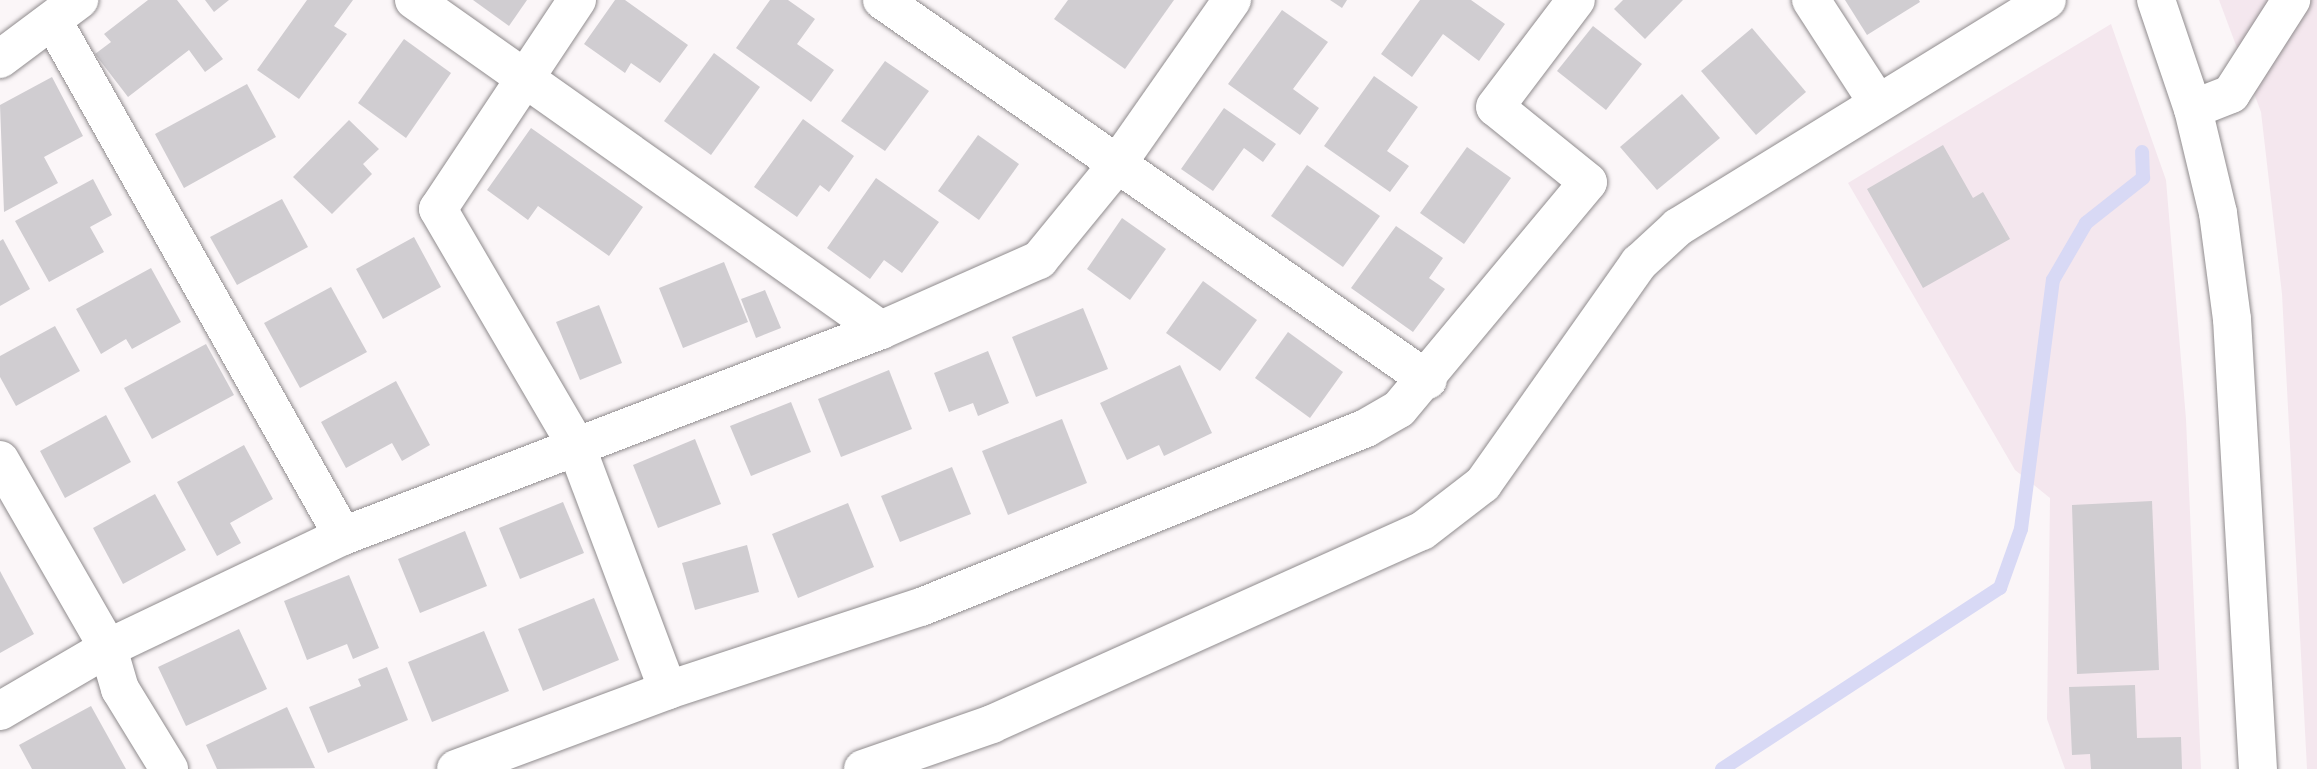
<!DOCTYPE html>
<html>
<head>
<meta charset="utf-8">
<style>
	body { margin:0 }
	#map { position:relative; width:2317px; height:769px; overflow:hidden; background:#fbf6f8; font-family:"DM Sans",sans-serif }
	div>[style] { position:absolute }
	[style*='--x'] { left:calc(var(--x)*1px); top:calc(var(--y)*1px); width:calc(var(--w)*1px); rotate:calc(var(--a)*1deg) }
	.built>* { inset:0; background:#f4e7ee }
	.stream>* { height:14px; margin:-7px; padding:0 7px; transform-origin:7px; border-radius:7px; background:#d8d9f5 }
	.building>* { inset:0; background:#d0cdd1 }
	.roads { filter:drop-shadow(0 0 2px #908c8e) drop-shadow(0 0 2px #908c8e) }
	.minor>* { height:38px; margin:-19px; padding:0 19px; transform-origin:19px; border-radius:19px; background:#fff }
	.tertiary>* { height:38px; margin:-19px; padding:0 19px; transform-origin:19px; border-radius:19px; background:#fff }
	span { translate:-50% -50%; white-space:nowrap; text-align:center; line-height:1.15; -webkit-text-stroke:6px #fff; paint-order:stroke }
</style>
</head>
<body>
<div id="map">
	<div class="built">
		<div style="clip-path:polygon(2219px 0,2317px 0,2317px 769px,2307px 769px,2282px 294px,2261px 112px)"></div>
		<div style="clip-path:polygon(2111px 24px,2166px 180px,2186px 419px,2201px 769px,2065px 769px,2047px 719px,2050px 498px,2015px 470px,1848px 183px)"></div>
	</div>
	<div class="stream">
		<div style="--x:1722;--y:769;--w:332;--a:-33.1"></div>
		<div style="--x:2000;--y:588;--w:63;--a:-70.4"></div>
		<div style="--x:2021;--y:529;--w:251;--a:-82.7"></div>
		<div style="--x:2053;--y:280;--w:66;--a:-59.9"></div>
		<div style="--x:2086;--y:223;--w:73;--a:-38.3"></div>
		<div style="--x:2143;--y:178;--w:26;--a:-92"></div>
	</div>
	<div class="building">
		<div style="clip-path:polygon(148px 0,177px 0,223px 59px,205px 72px,189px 50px,128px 97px,95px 54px,111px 42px,104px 34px)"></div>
		<div style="clip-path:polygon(205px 0,229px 0,214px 12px)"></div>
		<div style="clip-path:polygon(307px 0,353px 0,334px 26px,347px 34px,299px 99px,257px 70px)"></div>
		<div style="clip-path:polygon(473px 0,527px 0,509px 26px)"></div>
		<div style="clip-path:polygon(615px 0,625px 0,688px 45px,660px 83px,631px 63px,625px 73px,584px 44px)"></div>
		<div style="clip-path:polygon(770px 0,788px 0,815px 19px,797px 44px,834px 70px,811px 102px,736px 48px)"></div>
		<div style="clip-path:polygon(1068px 0,1174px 0,1125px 69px,1054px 19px)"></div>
		<div style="clip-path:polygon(1330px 0,1347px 0,1342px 8px)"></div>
		<div style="clip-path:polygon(1420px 0,1471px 0,1505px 24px,1479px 61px,1443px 34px,1412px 77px,1381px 54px)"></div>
		<div style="clip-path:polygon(1623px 0,1683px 0,1645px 39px,1614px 9px)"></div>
		<div style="clip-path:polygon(1845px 0,1919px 0,1920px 2px,1867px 35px)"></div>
		<div style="clip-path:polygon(1282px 10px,1328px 42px,1293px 89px,1319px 108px,1300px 135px,1228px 84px)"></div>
		<div style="clip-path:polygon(1593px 26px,1642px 64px,1606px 110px,1557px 71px)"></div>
		<div style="clip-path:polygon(1752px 28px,1806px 92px,1756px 135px,1701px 71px)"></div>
		<div style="clip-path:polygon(404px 39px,451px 73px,406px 138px,358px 103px)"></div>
		<div style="clip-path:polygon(714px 53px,760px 87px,711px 155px,664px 121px)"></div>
		<div style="clip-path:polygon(885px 61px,929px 91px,885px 151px,841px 121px)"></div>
		<div style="clip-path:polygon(1374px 76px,1418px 107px,1387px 151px,1409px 166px,1390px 192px,1324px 146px)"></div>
		<div style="clip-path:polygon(52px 77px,83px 136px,44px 157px,58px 183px,4px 212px,0 105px)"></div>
		<div style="clip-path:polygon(247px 84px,276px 137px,184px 188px,155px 134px)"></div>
		<div style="clip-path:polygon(1682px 94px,1720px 138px,1657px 190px,1620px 147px)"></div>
		<div style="clip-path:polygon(1224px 108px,1276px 144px,1263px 162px,1244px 148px,1213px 191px,1181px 169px)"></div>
		<div style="clip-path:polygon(803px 119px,854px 156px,829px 192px,820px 185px,797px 217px,754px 187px)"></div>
		<div style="clip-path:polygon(349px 120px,379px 149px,363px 164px,372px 174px,332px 214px,293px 177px)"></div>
		<div style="clip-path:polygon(531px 128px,643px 207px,609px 256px,538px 206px,528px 220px,487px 190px)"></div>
		<div style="clip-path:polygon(978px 135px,1019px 164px,979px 220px,938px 191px)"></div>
		<div style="clip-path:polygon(1943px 145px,1973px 198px,1983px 192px,2010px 239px,1923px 288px,1867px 189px)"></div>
		<div style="clip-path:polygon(1467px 147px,1511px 178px,1464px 244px,1420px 213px)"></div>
		<div style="clip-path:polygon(1307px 165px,1380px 216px,1343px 267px,1271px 216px)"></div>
		<div style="clip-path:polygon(876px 178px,939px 222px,902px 273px,884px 260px,870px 279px,827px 248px)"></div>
		<div style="clip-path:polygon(93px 179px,112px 215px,90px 227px,104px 252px,49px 282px,15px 221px)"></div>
		<div style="clip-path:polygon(282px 199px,308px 247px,237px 285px,210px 237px)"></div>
		<div style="clip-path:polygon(1122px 218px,1166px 249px,1130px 300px,1087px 269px)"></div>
		<div style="clip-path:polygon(1396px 226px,1443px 258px,1429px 278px,1445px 289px,1413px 332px,1351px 288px)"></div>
		<div style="clip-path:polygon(414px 237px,441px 287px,383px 319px,356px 269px)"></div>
		<div style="clip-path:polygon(3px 239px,30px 289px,0 306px,0 241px)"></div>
		<div style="clip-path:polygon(724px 262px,748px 322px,683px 348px,659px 288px)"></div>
		<div style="clip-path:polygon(151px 268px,181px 322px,132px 349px,126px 339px,101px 354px,76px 309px)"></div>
		<div style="clip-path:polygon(1203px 281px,1257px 320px,1220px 371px,1166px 333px)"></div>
		<div style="clip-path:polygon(331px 287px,367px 352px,300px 388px,264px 323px)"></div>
		<div style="clip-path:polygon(765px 290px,781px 328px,756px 338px,741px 299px)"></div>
		<div style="clip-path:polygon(599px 305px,622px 363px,580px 380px,556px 322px)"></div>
		<div style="clip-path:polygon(1083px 308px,1108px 369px,1036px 397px,1012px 337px)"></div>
		<div style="clip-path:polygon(55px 326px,80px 371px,16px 406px,0 377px,0 356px)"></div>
		<div style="clip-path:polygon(1288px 332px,1343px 372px,1310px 418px,1255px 378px)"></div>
		<div style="clip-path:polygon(206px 344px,234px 395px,152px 439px,124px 388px)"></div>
		<div style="clip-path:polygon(988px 351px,1009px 403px,978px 416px,973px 403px,949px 412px,934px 373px)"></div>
		<div style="clip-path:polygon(1180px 365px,1212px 433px,1164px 456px,1159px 445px,1127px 460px,1100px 403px)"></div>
		<div style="clip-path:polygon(889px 370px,912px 429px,841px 457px,818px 399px)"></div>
		<div style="clip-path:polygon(396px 381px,430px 445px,402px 461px,392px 443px,346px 468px,321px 422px)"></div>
		<div style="clip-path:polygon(791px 402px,811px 452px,751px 476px,730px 426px)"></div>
		<div style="clip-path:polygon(106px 415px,131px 462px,65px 498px,40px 451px)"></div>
		<div style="clip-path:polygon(1062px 419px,1087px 483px,1008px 515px,982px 451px)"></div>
		<div style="clip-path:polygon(695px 439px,721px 504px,658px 528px,633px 465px)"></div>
		<div style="clip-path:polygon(244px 445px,273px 499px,230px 523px,241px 543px,217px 556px,177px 482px)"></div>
		<div style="clip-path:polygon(952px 467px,971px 514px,900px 542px,881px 496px)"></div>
		<div style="clip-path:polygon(155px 494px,186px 550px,123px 584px,93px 528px)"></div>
		<div style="clip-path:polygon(2152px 501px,2159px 670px,2077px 674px,2072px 505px)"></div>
		<div style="clip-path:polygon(563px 502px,584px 553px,520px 579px,499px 528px)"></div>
		<div style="clip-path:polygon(848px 503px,874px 567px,798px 598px,772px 534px)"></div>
		<div style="clip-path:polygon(465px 531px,487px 586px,420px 613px,398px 559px)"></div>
		<div style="clip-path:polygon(747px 545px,759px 592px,695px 610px,682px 563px)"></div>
		<div style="clip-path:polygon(0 571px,34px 634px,0 653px)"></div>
		<div style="clip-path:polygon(349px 575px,379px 648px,353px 659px,347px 644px,307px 660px,284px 601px)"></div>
		<div style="clip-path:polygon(594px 598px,619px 660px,543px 691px,518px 629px)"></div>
		<div style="clip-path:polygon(239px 629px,267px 689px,186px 726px,158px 667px)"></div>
		<div style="clip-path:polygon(484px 631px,509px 691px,432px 722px,408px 662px)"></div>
		<div style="clip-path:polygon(387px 667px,408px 720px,328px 753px,309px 707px,361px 686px,358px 679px)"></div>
		<div style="clip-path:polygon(2135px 685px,2137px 738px,2181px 737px,2182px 769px,2091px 769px,2090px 754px,2072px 755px,2069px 687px)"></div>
		<div style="clip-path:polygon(91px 706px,126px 769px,32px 769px,19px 745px)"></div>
		<div style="clip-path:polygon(287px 707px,315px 768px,217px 769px,206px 745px)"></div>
	</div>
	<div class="roads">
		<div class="minor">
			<div style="--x:414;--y:0;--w:572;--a:35.25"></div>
			<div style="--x:577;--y:0;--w:251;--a:123.6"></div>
			<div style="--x:438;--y:209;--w:271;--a:59.7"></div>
			<div style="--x:575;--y:443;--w:264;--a:69.4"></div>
			<div style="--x:882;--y:0;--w:665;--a:34.84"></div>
			<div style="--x:1811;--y:0;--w:121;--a:57.1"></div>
			<div style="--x:53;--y:21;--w:591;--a:60.62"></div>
			<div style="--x:0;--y:59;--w:99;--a:-36.8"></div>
			<div style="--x:2193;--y:109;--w:41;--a:-21.5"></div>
			<div style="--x:2231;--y:94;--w:112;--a:-57.4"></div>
			<div style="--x:0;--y:460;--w:217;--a:60.1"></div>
			<div style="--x:108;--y:648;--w:43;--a:73.7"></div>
			<div style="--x:120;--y:689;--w:94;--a:58.5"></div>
			<div style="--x:0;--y:711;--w:125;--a:-30.3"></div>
			<div style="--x:108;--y:648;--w:260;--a:-25.5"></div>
			<div style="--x:343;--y:536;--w:576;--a:-20.95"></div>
			<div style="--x:881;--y:330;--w:173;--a:-23.9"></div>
			<div style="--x:1039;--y:260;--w:120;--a:-50.7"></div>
			<div style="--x:1115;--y:167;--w:204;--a:-55"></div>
			<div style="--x:456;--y:769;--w:226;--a:-20.4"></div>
			<div style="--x:668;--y:690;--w:266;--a:-18.2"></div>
			<div style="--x:921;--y:607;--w:480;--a:-21.9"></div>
			<div style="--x:1366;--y:428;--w:38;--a:-30"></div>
			<div style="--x:1399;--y:409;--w:295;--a:-50.2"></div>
			<div style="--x:1588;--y:182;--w:119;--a:-141.1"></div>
			<div style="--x:1495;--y:107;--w:134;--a:-52.9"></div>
			<div style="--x:863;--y:769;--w:137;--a:-19.2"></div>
			<div style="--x:992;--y:724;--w:471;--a:-24.2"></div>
			<div style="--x:1422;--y:531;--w:77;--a:-37.6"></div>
			<div style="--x:1483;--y:484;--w:271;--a:-54.8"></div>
			<div style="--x:1639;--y:263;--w:53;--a:-42.7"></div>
			<div style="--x:1678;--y:227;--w:433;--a:-31.6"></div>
		</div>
		<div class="tertiary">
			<div style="--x:2156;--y:0;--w:115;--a:71.3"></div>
			<div style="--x:2193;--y:109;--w:107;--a:76.5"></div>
			<div style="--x:2218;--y:213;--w:107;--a:82.5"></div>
			<div style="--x:2232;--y:319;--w:451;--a:86.7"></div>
		</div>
	</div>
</div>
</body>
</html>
